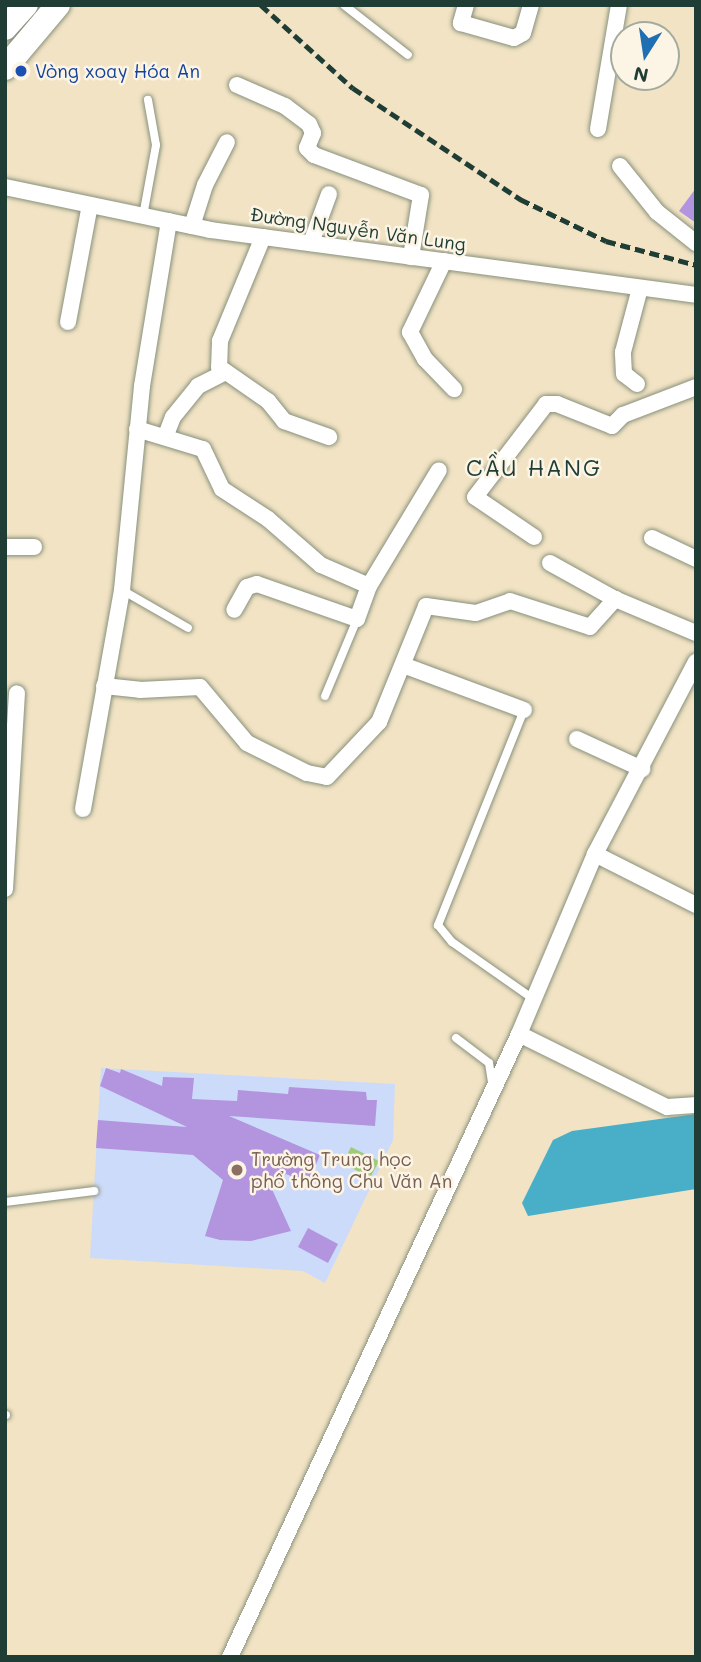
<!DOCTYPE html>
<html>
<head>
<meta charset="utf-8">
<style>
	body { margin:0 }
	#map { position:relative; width:701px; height:1662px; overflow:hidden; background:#f1e3c4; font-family:Mali,sans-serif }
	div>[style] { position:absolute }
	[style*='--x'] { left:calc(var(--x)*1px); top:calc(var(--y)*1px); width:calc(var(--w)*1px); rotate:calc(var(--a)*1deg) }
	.built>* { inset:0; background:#cddbfa }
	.green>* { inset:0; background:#9ecb78 }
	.water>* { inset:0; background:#49afc8 }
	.building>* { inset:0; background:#b295de }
	.roads { filter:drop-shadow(0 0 2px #88907c) drop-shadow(0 0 2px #88907c) }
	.lane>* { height:8px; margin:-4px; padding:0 4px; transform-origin:4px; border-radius:4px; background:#fff }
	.street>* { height:16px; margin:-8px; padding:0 8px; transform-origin:8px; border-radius:8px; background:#fff }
	.primary>* { height:24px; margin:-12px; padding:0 12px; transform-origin:12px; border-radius:12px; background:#fff }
	.rail>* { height:4.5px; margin-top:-2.25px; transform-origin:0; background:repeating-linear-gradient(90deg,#1f3d34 0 10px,transparent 0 15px) }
	.dots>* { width:19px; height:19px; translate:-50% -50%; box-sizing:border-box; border:4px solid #fcf5e5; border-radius:50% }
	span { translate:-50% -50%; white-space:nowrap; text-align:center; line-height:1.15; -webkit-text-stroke:5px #fcf5e5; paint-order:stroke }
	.transit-label { font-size:19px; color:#164399 }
	.left { translate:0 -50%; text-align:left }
	.street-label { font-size:19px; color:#1f3d34 }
	.education-label { font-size:19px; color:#785e54 }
	.quarter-label { font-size:23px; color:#1f3d34; letter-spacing:2px }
	.frame { position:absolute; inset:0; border:7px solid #1f3d34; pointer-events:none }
	.north { position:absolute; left:610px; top:21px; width:70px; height:70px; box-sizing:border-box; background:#fcf5e5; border:2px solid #a4ab9e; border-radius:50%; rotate:192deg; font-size:19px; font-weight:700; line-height:28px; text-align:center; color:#1f3d34 }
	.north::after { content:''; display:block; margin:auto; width:24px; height:32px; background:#1f6fb2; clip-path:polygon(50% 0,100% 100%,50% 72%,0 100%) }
</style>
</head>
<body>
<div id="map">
	<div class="built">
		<div style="clip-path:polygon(101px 1068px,395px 1084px,393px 1140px,325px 1283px,303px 1271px,90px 1258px)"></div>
	</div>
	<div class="green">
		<div style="clip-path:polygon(351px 1147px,379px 1161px,370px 1178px,343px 1163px)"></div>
	</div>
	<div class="water">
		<div style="clip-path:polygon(696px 1114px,696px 1189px,528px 1216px,522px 1203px,553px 1140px,572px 1131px)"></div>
	</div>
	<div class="building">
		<div style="clip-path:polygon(696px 188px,696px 223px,679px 211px)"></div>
		<div style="clip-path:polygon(106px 1068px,120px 1073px,121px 1069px,162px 1086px,163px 1077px,194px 1078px,192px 1099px,237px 1101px,238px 1090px,288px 1094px,289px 1087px,366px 1092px,367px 1100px,377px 1100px,375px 1126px,229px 1116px,320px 1155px,308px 1183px,286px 1174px,271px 1187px,291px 1231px,251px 1241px,220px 1240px,205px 1236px,223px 1180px,193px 1155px,96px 1148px,98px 1120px,187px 1127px,100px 1086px)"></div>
		<div style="clip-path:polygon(308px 1228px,338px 1244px,328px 1263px,298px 1247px)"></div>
	</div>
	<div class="roads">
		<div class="lane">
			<div style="--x:344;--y:5;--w:81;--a:38"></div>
			<div style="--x:143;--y:216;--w:72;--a:-79.6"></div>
			<div style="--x:156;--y:145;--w:46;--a:-100.1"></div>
			<div style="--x:122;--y:590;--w:76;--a:29.9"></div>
			<div style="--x:325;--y:696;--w:83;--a:-67.4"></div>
			<div style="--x:524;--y:710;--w:232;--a:111.8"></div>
			<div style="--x:438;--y:925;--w:22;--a:51"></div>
			<div style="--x:452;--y:942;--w:98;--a:35"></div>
			<div style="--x:456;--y:1038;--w:41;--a:37.1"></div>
			<div style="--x:489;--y:1063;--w:20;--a:81"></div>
			<div style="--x:5;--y:1202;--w:90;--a:-7"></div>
			<div style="--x:5;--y:1415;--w:1;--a:0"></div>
		</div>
		<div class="street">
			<div style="--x:466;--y:5;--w:19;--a:106"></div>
			<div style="--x:461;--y:23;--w:55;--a:15.8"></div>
			<div style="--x:514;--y:38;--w:10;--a:-29"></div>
			<div style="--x:523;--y:33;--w:29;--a:-74"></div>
			<div style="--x:237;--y:85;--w:52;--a:23.6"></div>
			<div style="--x:285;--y:106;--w:30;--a:37"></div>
			<div style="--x:309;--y:124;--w:10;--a:66"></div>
			<div style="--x:313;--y:133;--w:16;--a:112"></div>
			<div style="--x:307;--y:148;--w:10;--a:45"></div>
			<div style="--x:314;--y:155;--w:114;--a:20.5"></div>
			<div style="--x:421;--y:195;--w:63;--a:99.2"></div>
			<div style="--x:598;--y:129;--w:126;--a:-80.4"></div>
			<div style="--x:620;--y:166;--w:59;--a:51.2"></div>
			<div style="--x:657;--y:212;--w:50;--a:38.5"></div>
			<div style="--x:5;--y:187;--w:209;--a:11.8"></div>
			<div style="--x:210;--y:230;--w:490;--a:7.6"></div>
			<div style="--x:192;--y:226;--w:43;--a:-72.4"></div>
			<div style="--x:205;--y:185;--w:48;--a:-62.9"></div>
			<div style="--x:263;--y:237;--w:113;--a:112.5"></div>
			<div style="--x:220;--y:341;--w:26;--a:92"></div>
			<div style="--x:219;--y:367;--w:60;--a:34.8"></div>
			<div style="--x:268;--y:401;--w:26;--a:51"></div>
			<div style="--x:284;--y:421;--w:48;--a:19.6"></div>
			<div style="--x:311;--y:243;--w:52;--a:-69.8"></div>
			<div style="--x:444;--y:261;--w:79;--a:115.6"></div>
			<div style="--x:410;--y:332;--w:31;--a:61"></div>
			<div style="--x:425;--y:359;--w:42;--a:46"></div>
			<div style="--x:68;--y:322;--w:119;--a:-79.4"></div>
			<div style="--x:637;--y:384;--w:16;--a:-142"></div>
			<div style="--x:624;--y:374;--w:22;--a:-93"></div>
			<div style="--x:623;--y:352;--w:66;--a:-75.1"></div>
			<div style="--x:137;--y:429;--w:69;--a:16.9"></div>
			<div style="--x:203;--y:449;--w:44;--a:64.6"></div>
			<div style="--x:222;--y:489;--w:55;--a:33.1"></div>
			<div style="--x:268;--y:519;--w:70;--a:41"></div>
			<div style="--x:321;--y:565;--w:52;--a:23.6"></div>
			<div style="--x:369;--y:586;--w:35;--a:110"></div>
			<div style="--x:357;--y:619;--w:106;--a:-160.7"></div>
			<div style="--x:257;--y:584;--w:10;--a:163"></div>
			<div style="--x:247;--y:587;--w:26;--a:119"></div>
			<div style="--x:166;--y:435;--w:19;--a:-69"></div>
			<div style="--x:173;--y:417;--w:40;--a:-51"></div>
			<div style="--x:198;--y:386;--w:28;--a:-27"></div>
			<div style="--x:534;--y:537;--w:71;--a:-145.9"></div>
			<div style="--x:475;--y:497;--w:117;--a:-52.6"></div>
			<div style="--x:546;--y:404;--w:11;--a:0"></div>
			<div style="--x:557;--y:404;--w:59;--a:21.8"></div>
			<div style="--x:612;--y:426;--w:16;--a:-45"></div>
			<div style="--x:623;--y:415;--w:78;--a:-21"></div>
			<div style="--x:652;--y:538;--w:49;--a:25.5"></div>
			<div style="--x:5;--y:547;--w:29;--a:0"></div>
			<div style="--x:550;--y:563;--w:74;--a:29"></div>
			<div style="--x:369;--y:586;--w:135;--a:-58.9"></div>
			<div style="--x:403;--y:665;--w:129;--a:20.4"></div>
			<div style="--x:104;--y:686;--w:36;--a:6"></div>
			<div style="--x:140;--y:690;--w:60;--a:-2.9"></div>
			<div style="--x:200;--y:687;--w:73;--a:50"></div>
			<div style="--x:247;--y:743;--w:67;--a:26.6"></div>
			<div style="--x:307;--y:773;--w:20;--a:11"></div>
			<div style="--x:327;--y:777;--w:76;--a:-46.6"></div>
			<div style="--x:379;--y:722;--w:125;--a:-67.9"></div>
			<div style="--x:426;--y:606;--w:50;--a:8"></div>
			<div style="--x:476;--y:613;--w:36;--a:-19"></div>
			<div style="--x:510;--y:601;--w:84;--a:18"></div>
			<div style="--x:590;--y:627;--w:38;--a:-48"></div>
			<div style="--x:615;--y:599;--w:88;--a:22.8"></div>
			<div style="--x:577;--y:739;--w:72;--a:24.8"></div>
			<div style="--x:83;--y:809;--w:222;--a:-79.9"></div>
			<div style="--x:122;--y:590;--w:205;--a:-84.4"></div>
			<div style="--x:142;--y:386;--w:167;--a:-80.7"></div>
			<div style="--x:595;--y:854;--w:113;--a:26.8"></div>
			<div style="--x:5;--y:889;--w:196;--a:-86.5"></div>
			<div style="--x:519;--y:1034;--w:165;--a:26.3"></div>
			<div style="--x:667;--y:1107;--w:27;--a:-4"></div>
			<div style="--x:230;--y:1657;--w:687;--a:-65.11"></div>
			<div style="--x:519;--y:1034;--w:195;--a:-67.1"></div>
			<div style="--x:595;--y:854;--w:217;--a:-62.3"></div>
		</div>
		<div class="primary">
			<div style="--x:5;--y:28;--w:31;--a:-48"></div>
			<div style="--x:5;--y:68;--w:82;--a:-49.9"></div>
		</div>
	</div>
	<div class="rail">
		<div style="--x:261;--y:5;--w:124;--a:42.1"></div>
		<div style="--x:353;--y:88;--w:201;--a:33.6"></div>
		<div style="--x:520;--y:199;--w:96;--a:26"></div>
		<div style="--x:606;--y:241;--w:93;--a:14.9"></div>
	</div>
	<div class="dots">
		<div style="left:21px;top:71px;background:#1a4fb4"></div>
		<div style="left:237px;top:1170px;background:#8d6e63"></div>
	</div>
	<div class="transit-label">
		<span class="left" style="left:35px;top:71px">Vòng xoay Hóa An</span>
	</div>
	<div class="street-label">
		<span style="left:358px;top:229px;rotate:8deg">Đường Nguyễn Văn Lung</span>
	</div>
	<div class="education-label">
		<span class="left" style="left:251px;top:1170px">Trường Trung học<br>phổ thông Chu Văn An</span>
	</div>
	<div class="quarter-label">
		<span style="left:534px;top:467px">CẦU HANG</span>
	</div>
	<div class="frame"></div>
	<div class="north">N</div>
</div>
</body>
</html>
